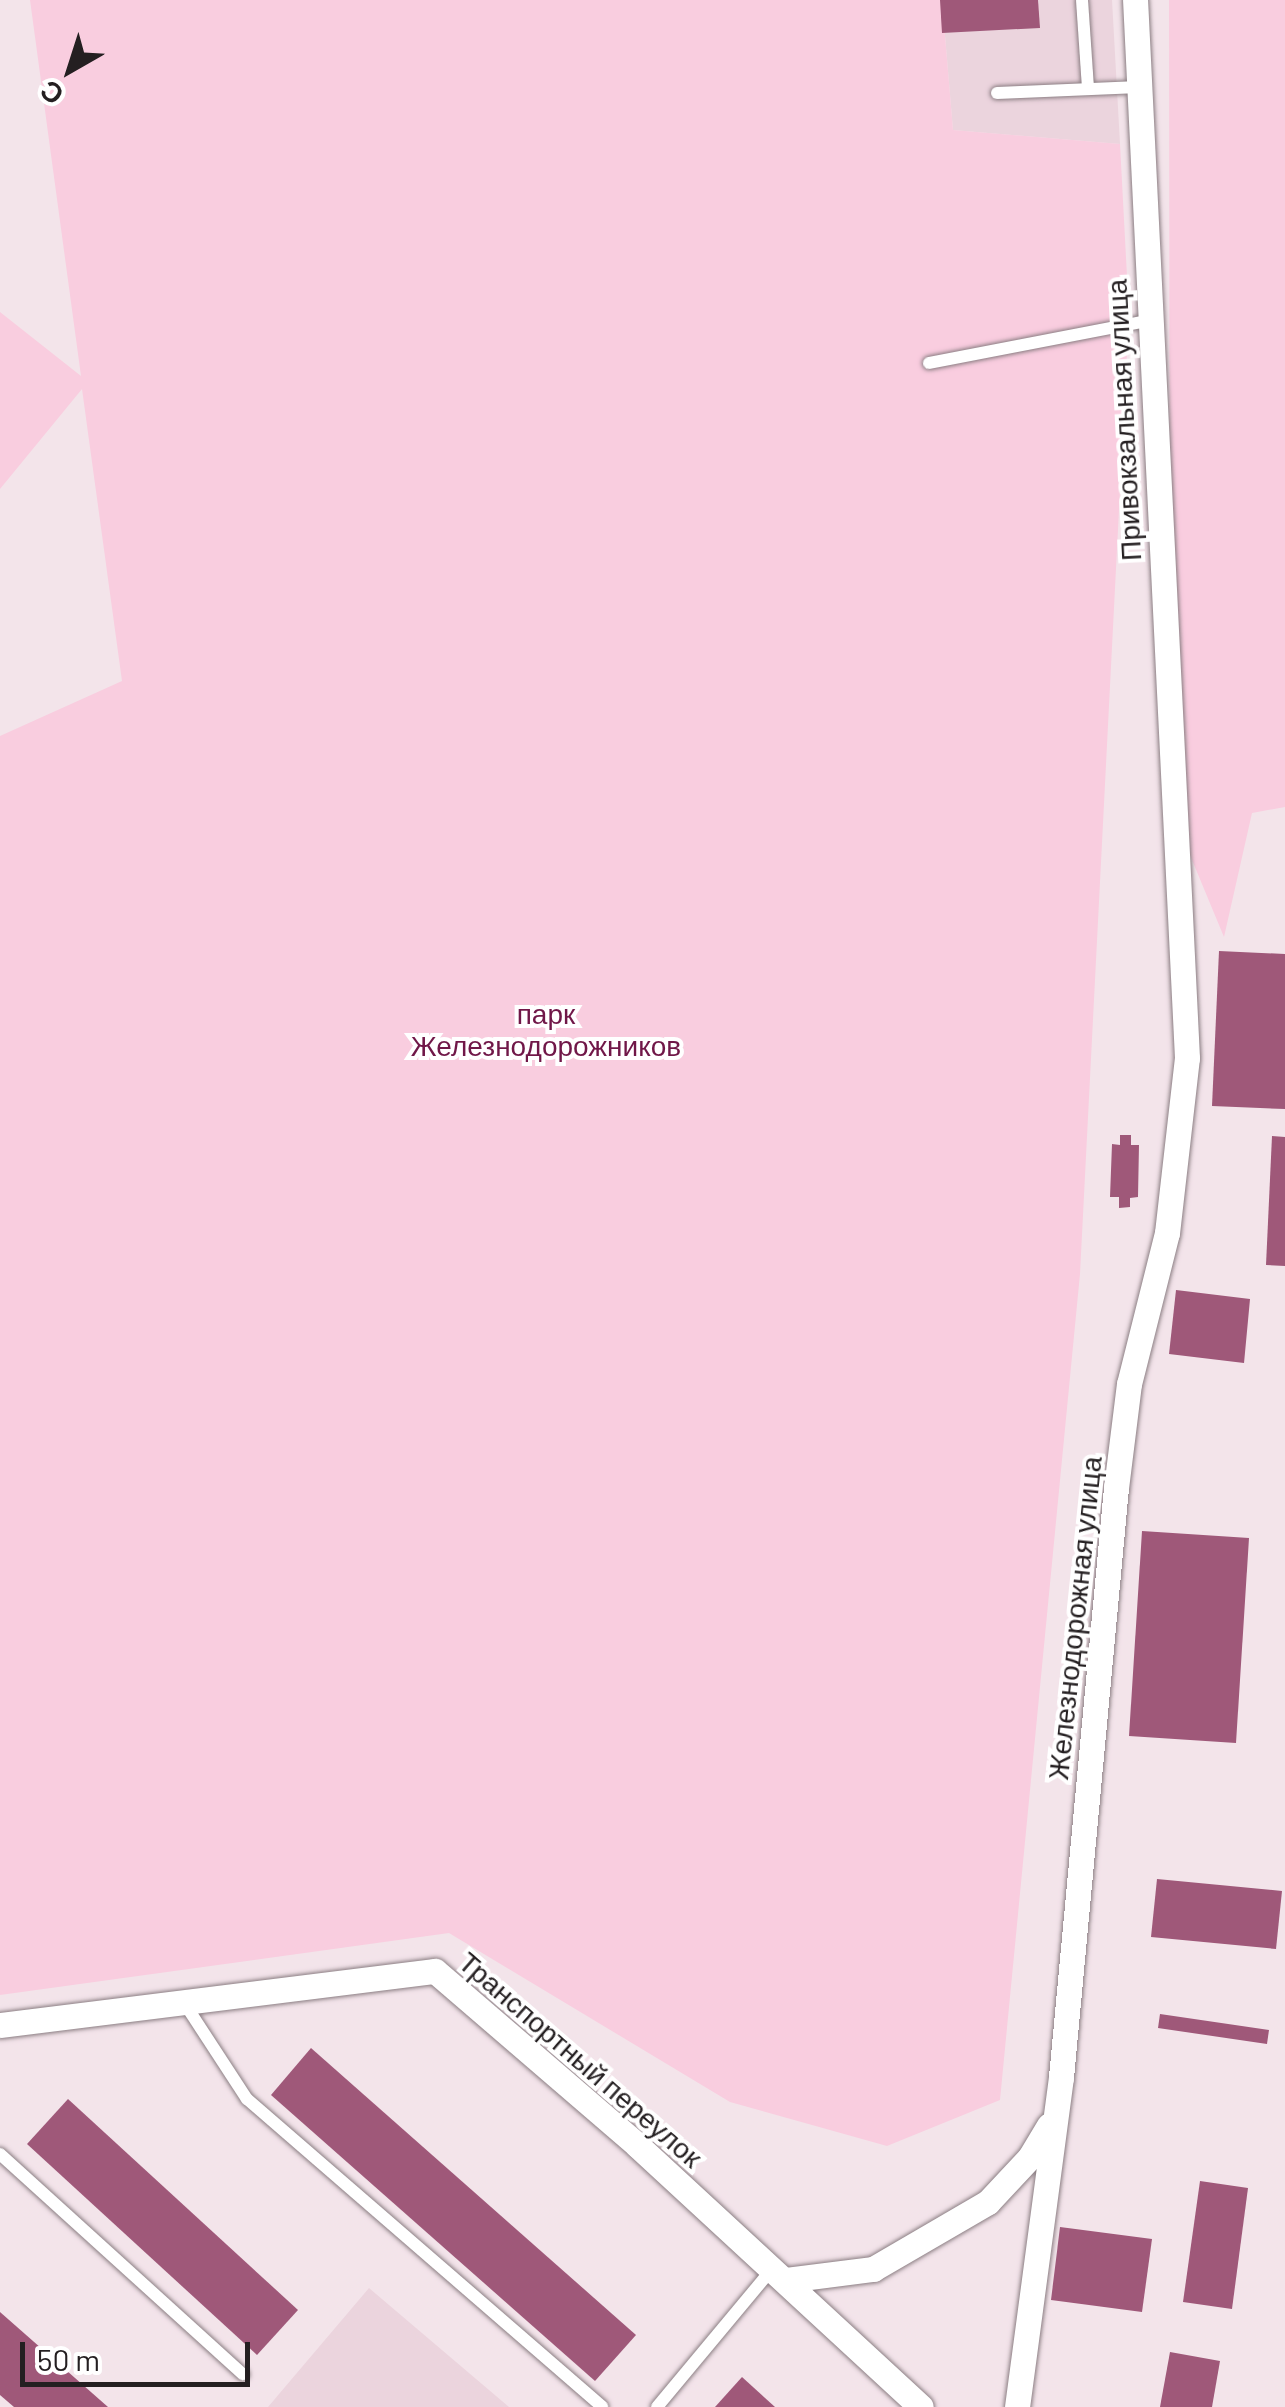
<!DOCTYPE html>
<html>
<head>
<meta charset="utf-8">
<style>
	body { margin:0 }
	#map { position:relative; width:1285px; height:2407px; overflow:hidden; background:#f3e4ea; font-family:Barlow,sans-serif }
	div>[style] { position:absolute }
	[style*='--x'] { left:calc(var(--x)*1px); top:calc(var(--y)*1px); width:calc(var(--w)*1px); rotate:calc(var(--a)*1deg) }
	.built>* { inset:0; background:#ebd4dd }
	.green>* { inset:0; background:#f9cddf }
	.building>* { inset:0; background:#9f5879 }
	.roads { filter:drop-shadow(0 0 2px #8b7e83) drop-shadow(0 0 2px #8b7e83) }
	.lane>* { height:12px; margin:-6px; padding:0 6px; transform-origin:6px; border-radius:6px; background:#fff }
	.street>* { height:25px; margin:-12.5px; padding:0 12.5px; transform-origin:12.5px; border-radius:12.5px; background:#fff }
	span { translate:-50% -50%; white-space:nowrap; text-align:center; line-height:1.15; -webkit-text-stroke:8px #fff; paint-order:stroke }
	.street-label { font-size:28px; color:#241f21 }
	.park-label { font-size:28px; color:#701748 }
	.north { position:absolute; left:20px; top:20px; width:100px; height:100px; -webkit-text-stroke:8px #fff; paint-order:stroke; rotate:219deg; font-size:28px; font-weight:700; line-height:40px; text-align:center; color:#241f21 }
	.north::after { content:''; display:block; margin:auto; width:35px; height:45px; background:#241f21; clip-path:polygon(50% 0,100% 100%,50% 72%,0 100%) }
	.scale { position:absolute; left:20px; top:2342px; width:230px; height:45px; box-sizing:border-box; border:5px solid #241f21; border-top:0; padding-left:12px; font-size:30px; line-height:35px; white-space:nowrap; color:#241f21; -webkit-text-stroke:8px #fff; paint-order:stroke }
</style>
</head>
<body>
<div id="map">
	<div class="built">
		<div style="clip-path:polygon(942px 0,1112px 0,1120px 144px,953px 130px)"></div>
		<div style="clip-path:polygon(369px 2288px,509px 2407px,268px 2407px)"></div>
	</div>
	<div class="green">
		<div style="clip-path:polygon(30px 0,942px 0,953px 130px,1120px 144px,1129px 314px,1080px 1274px,1000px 2100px,887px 2146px,730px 2102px,449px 1933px,0 1995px,0 736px,122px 681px,82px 389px,0 489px,0 312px,81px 376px)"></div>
		<div style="clip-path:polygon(1169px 0,1285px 0,1285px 807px,1252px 813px,1224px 937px,1170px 807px)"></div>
	</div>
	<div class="building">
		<div style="clip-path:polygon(940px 0,1038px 0,1040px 28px,942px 33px)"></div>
		<div style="clip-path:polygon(1219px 951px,1285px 954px,1285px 1109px,1212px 1106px)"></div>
		<div style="clip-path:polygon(1120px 1135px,1131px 1135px,1131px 1145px,1139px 1145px,1138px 1197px,1130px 1198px,1130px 1207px,1119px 1208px,1119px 1197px,1110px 1197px,1112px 1144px,1120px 1145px)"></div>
		<div style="clip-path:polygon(1272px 1136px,1285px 1137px,1285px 1266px,1266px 1265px)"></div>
		<div style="clip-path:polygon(1176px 1290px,1250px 1299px,1244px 1363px,1169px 1354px)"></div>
		<div style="clip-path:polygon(1142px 1531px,1249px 1538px,1236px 1743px,1129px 1736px)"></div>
		<div style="clip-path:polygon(1157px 1879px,1282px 1891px,1276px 1949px,1151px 1937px)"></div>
		<div style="clip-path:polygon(1160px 2014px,1269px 2030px,1267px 2044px,1158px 2028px)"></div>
		<div style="clip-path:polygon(311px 2048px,636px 2335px,595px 2381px,271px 2095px)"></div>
		<div style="clip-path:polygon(68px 2099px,298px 2310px,257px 2355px,27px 2144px)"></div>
		<div style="clip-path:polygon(1200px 2181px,1248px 2188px,1232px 2309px,1183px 2302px)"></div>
		<div style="clip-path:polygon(1060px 2227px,1152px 2239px,1142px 2312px,1051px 2300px)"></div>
		<div style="clip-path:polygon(0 2312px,108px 2407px,14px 2407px,0 2395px)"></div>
		<div style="clip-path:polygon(1170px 2352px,1220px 2361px,1212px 2407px,1160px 2407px)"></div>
		<div style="clip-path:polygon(742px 2377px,775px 2407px,715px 2407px)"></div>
	</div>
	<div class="roads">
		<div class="lane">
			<div style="--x:1082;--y:0;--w:89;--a:86.1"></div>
			<div style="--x:997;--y:93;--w:142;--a:-2.4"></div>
			<div style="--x:929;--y:363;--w:223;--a:-10.9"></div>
			<div style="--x:183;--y:2001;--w:117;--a:56.9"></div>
			<div style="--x:247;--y:2099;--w:470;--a:40.9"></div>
			<div style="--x:0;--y:2154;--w:328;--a:42.2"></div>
			<div style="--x:657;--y:2407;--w:181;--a:-50.2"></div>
		</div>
		<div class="street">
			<div style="--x:0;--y:2025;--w:438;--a:-7.1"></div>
			<div style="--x:435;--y:1971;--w:267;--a:40.7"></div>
			<div style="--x:637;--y:2145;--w:386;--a:42.7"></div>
			<div style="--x:786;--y:2280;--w:88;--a:-7.2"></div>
			<div style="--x:873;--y:2269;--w:133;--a:-30.2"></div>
			<div style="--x:988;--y:2202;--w:62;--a:-47"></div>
			<div style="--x:1030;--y:2157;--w:37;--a:-59"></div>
			<div style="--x:1017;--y:2407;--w:333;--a:-82.4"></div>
			<div style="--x:1061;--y:2077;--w:592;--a:-84.67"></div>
			<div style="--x:1116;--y:1488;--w:105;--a:-82.9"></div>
			<div style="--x:1129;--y:1384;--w:156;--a:-75.9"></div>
			<div style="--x:1167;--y:1233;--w:176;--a:-83.5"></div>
			<div style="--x:1187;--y:1058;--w:1059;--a:-92.81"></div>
		</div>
	</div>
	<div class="street-label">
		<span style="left:1123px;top:420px;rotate:-93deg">Привокзальная улица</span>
		<span style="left:1074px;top:1618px;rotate:-84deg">Железнодорожная улица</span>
		<span style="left:581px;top:2059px;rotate:41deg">Транспортный переулок</span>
	</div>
	<div class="park-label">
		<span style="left:546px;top:1029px">парк<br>Железнодорожников</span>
	</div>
	<div class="north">С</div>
	<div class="scale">50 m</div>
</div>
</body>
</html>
